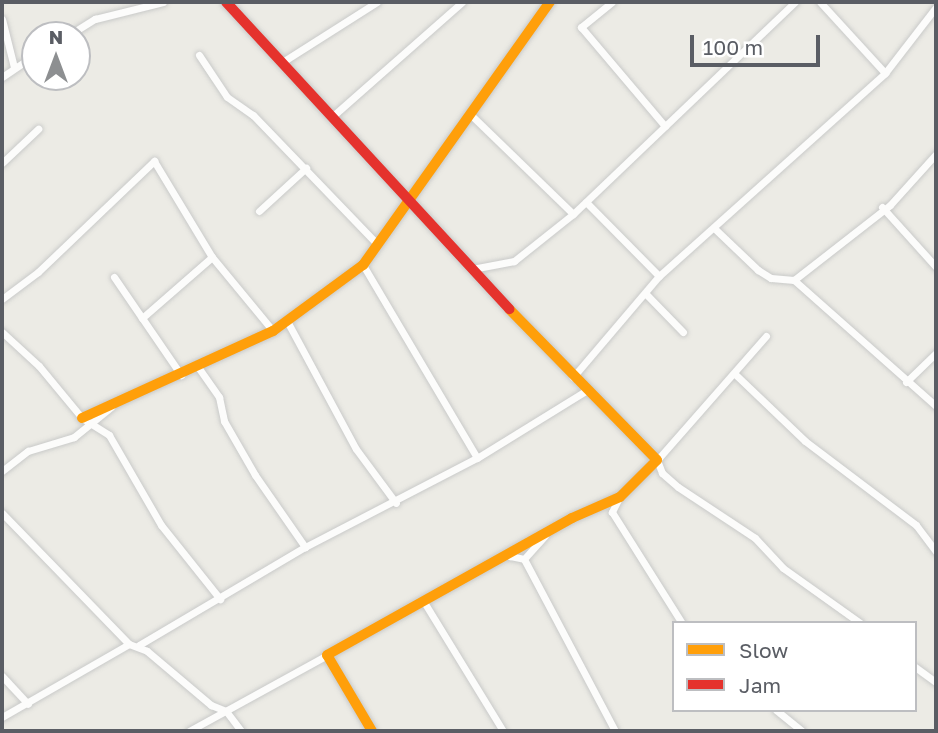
<!DOCTYPE html>
<html>
<head>
<meta charset="utf-8">
<style>
	body { margin:0 }
	#map { position:relative; width:938px; height:733px; overflow:hidden; background:#ecebe5; font-family:"Golos Text",sans-serif }
	div>[style] { position:absolute }
	[style*='--x'] { left:calc(var(--x)*1px); top:calc(var(--y)*1px); width:calc(var(--w)*1px); rotate:calc(var(--a)*1deg) }
	.roads { filter:drop-shadow(0 0 2px #c9cac9) drop-shadow(0 0 2px #c9cac9) }
	.street>* { height:7px; margin:-3.5px; padding:0 3.5px; transform-origin:3.5px; border-radius:3.5px; background:#fcfcfb }
	.slow>* { height:10px; margin:-5px; padding:0 5px; transform-origin:5px; border-radius:5px; background:#ff9f0a }
	.jam>* { height:10px; margin:-5px; padding:0 5px; transform-origin:5px; border-radius:5px; background:#e5322d }
	span { translate:-50% -50%; white-space:nowrap; text-align:center; line-height:1.15; -webkit-text-stroke:5px #fff; paint-order:stroke }
	.frame { position:absolute; inset:0; border:4px solid #5a5d64; pointer-events:none }
	.legend { position:absolute; left:672px; top:621px; width:245px; height:91px; box-sizing:border-box; background:#fff; border:2px solid #bdbec1; margin:0; padding:9px 12px; list-style:none; font-size:21px; color:#5a5d64 }
	.legend li { display:flex; align-items:center; gap:14px; height:35px }
	.legend b { width:35px; border:2px solid #bdbec1 }
	.north { position:absolute; left:21px; top:21px; width:70px; height:70px; box-sizing:border-box; background:#fff; border:2px solid #bdbec1; border-radius:50%; rotate:0deg; font-size:19px; font-weight:700; line-height:28px; text-align:center; color:#5a5d64 }
	.north::after { content:''; display:block; margin:auto; width:24px; height:32px; background:#8d8f91; clip-path:polygon(50% 0,100% 100%,50% 72%,0 100%) }
	.scale { position:absolute; left:690px; top:35px; width:130px; height:32px; box-sizing:border-box; border:4px solid #5a5d64; border-top:0; padding-left:9px; font-size:21px; line-height:24px; white-space:nowrap; color:#5a5d64; -webkit-text-stroke:5px #fff; paint-order:stroke }
</style>
</head>
<body>
<div id="map">
	<div class="roads">
		<div class="street">
			<div style="--x:612;--y:2;--w:40;--a:141"></div>
			<div style="--x:581;--y:27;--w:130;--a:49.7"></div>
			<div style="--x:820;--y:2;--w:96;--a:47.5"></div>
			<div style="--x:2;--y:19;--w:49;--a:76"></div>
			<div style="--x:69;--y:35;--w:31;--a:-32"></div>
			<div style="--x:95;--y:19;--w:70;--a:-14"></div>
			<div style="--x:199;--y:55;--w:50;--a:56.3"></div>
			<div style="--x:227;--y:97;--w:32;--a:35"></div>
			<div style="--x:253;--y:115;--w:179;--a:46.1"></div>
			<div style="--x:284;--y:61;--w:110;--a:-32.4"></div>
			<div style="--x:2;--y:77;--w:40;--a:-34"></div>
			<div style="--x:334;--y:115;--w:171;--a:-41.4"></div>
			<div style="--x:471;--y:115;--w:142;--a:44.1"></div>
			<div style="--x:2;--y:163;--w:50;--a:-43.4"></div>
			<div style="--x:586;--y:202;--w:104;--a:45.4"></div>
			<div style="--x:882;--y:207;--w:81;--a:48"></div>
			<div style="--x:259;--y:211;--w:64;--a:-42.5"></div>
			<div style="--x:714;--y:228;--w:61;--a:43.7"></div>
			<div style="--x:758;--y:270;--w:15;--a:32"></div>
			<div style="--x:771;--y:278;--w:23;--a:5"></div>
			<div style="--x:794;--y:280;--w:122;--a:-38"></div>
			<div style="--x:890;--y:205;--w:69;--a:-48"></div>
			<div style="--x:212;--y:257;--w:96;--a:50.5"></div>
			<div style="--x:363;--y:265;--w:224;--a:59.4"></div>
			<div style="--x:472;--y:269;--w:43;--a:-10.8"></div>
			<div style="--x:514;--y:261;--w:75;--a:-38.5"></div>
			<div style="--x:573;--y:214;--w:307;--a:-43.7"></div>
			<div style="--x:114;--y:277;--w:119;--a:55.6"></div>
			<div style="--x:794;--y:280;--w:190;--a:41.6"></div>
			<div style="--x:646;--y:294;--w:53;--a:45.8"></div>
			<div style="--x:2;--y:299;--w:45;--a:-36.9"></div>
			<div style="--x:38;--y:272;--w:161;--a:-43.7"></div>
			<div style="--x:154;--y:161;--w:112;--a:58.9"></div>
			<div style="--x:212;--y:257;--w:93;--a:138.9"></div>
			<div style="--x:287;--y:321;--w:145;--a:61.7"></div>
			<div style="--x:356;--y:449;--w:67;--a:53.5"></div>
			<div style="--x:2;--y:332;--w:50;--a:42.6"></div>
			<div style="--x:39;--y:366;--w:67;--a:50.4"></div>
			<div style="--x:82;--y:418;--w:32;--a:32"></div>
			<div style="--x:109;--y:435;--w:104;--a:60"></div>
			<div style="--x:161;--y:525;--w:95;--a:51.4"></div>
			<div style="--x:766;--y:336;--w:165;--a:131.3"></div>
			<div style="--x:657;--y:460;--w:14;--a:69"></div>
			<div style="--x:662;--y:473;--w:21;--a:41"></div>
			<div style="--x:678;--y:487;--w:92;--a:33.5"></div>
			<div style="--x:755;--y:538;--w:41;--a:47"></div>
			<div style="--x:783;--y:568;--w:95;--a:35.5"></div>
			<div style="--x:198;--y:367;--w:37;--a:55"></div>
			<div style="--x:219;--y:397;--w:25;--a:78"></div>
			<div style="--x:224;--y:421;--w:62;--a:60.1"></div>
			<div style="--x:255;--y:475;--w:88;--a:55.2"></div>
			<div style="--x:736;--y:375;--w:95;--a:43.7"></div>
			<div style="--x:805;--y:441;--w:139;--a:37.1"></div>
			<div style="--x:916;--y:525;--w:34;--a:53"></div>
			<div style="--x:573;--y:377;--w:133;--a:-49.6"></div>
			<div style="--x:659;--y:276;--w:304;--a:-41.9"></div>
			<div style="--x:885;--y:73;--w:83;--a:-52.3"></div>
			<div style="--x:906;--y:382;--w:42;--a:-44"></div>
			<div style="--x:2;--y:471;--w:33;--a:-38"></div>
			<div style="--x:28;--y:451;--w:48;--a:-16.9"></div>
			<div style="--x:74;--y:437;--w:48;--a:-39"></div>
			<div style="--x:619;--y:498;--w:16;--a:117"></div>
			<div style="--x:612;--y:512;--w:131;--a:57.8"></div>
			<div style="--x:2;--y:513;--w:182;--a:45.9"></div>
			<div style="--x:129;--y:644;--w:19;--a:21"></div>
			<div style="--x:147;--y:651;--w:84;--a:40.2"></div>
			<div style="--x:211;--y:705;--w:16;--a:22"></div>
			<div style="--x:226;--y:711;--w:25;--a:53"></div>
			<div style="--x:513;--y:551;--w:6;--a:121"></div>
			<div style="--x:510;--y:556;--w:14;--a:12"></div>
			<div style="--x:524;--y:559;--w:195;--a:62.1"></div>
			<div style="--x:524;--y:559;--w:31;--a:-48"></div>
			<div style="--x:424;--y:602;--w:151;--a:58.5"></div>
			<div style="--x:139;--y:645;--w:193;--a:-30.6"></div>
			<div style="--x:305;--y:547;--w:194;--a:-27.4"></div>
			<div style="--x:477;--y:458;--w:129;--a:-31.7"></div>
			<div style="--x:915;--y:667;--w:26;--a:36"></div>
			<div style="--x:2;--y:676;--w:38;--a:47"></div>
			<div style="--x:776;--y:710;--w:33;--a:39"></div>
			<div style="--x:2;--y:717;--w:146;--a:-29.9"></div>
			<div style="--x:189;--y:731;--w:158;--a:-28.8"></div>
		</div>
		<div class="slow">
			<div style="--x:82;--y:418;--w:210;--a:-24.5"></div>
			<div style="--x:273;--y:331;--w:112;--a:-36.3"></div>
			<div style="--x:363;--y:265;--w:323;--a:-54.6"></div>
			<div style="--x:372;--y:731;--w:88;--a:-120.6"></div>
			<div style="--x:327;--y:655;--w:281;--a:-29.2"></div>
			<div style="--x:572;--y:518;--w:52;--a:-23.6"></div>
			<div style="--x:620;--y:497;--w:52;--a:-45"></div>
			<div style="--x:657;--y:460;--w:211;--a:-134.4"></div>
		</div>
		<div class="jam">
			<div style="--x:226;--y:2;--w:418;--a:47.3"></div>
		</div>
	</div>
	<div class="frame"></div>
	<ul class="legend">
	<li><b style="height:9px;background:#ff9f0a"></b>Slow</li>
	<li><b style="height:9px;background:#e5322d"></b>Jam</li>
	</ul>
	<div class="north">N</div>
	<div class="scale">100 m</div>
</div>
</body>
</html>
